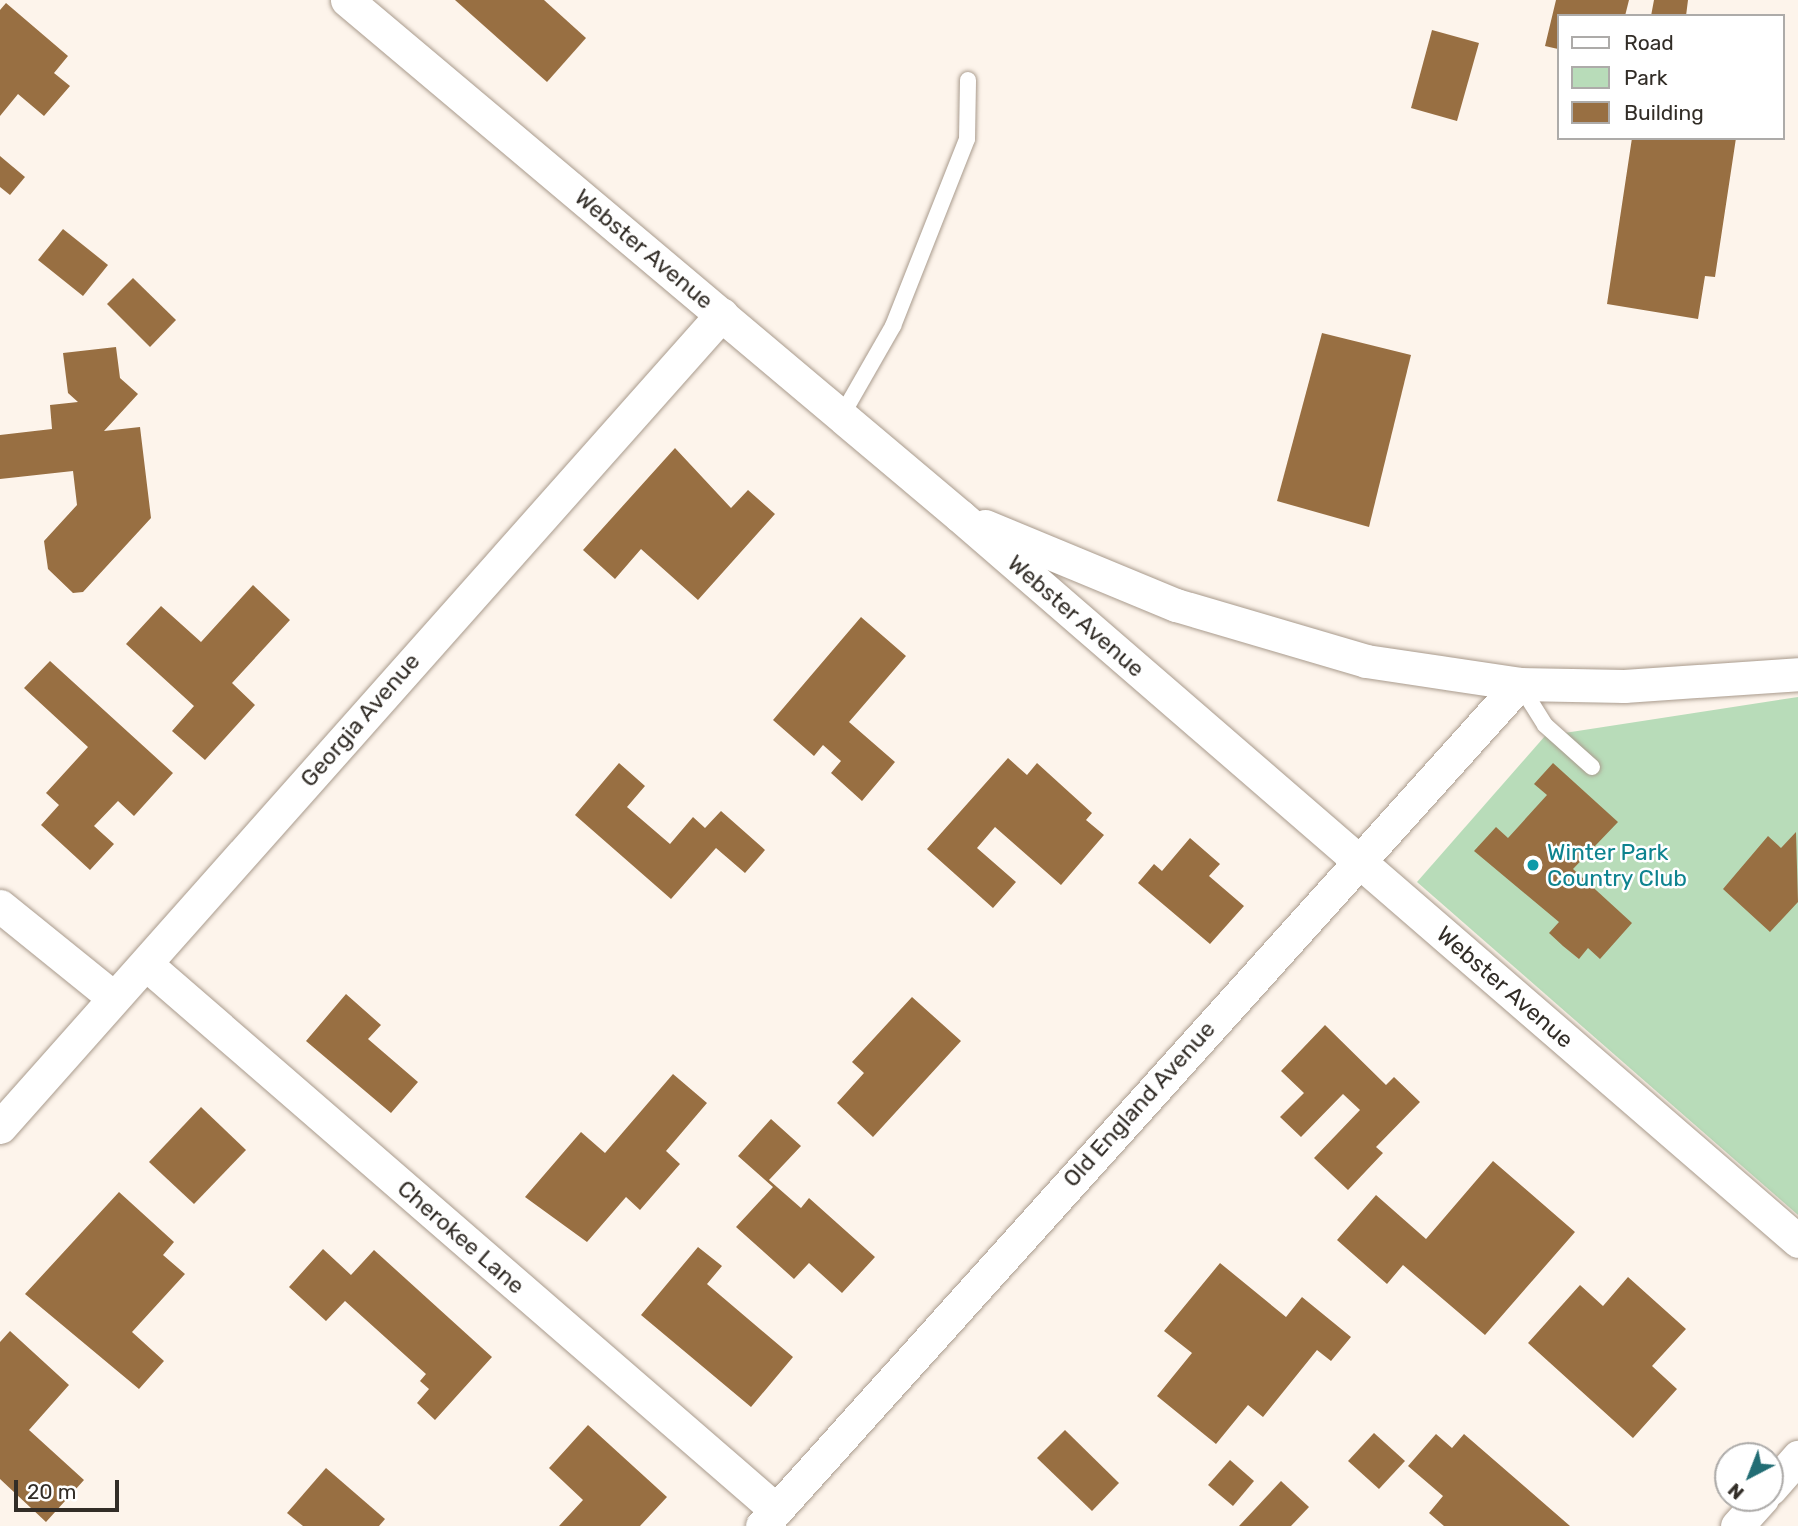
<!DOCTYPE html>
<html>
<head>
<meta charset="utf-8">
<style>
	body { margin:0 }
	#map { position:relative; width:1798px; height:1526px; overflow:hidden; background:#fdf4eb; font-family:Rubik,sans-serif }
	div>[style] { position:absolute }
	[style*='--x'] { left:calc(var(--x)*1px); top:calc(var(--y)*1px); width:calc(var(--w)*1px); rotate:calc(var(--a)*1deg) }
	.green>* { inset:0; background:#b8dcb9 }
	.building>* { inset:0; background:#986f42 }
	.roads { filter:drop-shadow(0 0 2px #a99b8d) drop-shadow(0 0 2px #a99b8d) }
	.service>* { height:16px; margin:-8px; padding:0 8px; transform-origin:8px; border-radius:8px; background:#fff }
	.minor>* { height:33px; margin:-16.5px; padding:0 16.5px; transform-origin:16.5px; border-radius:16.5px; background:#fff }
	.dots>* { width:19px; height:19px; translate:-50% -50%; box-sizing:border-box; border:4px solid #fff; border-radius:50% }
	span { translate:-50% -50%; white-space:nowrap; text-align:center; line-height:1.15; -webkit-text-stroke:5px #fff; paint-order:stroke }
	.street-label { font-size:23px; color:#322d27 }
	.culture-label { font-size:23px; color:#0d838f }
	.left { translate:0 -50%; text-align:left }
	.legend { position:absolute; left:1557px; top:14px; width:228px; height:126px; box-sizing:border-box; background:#fff; border:2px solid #adaba9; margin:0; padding:9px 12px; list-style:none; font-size:21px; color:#322d27 }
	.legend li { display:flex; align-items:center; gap:14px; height:35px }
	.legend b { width:35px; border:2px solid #adaba9 }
	.north { position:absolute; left:1714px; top:1442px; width:70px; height:70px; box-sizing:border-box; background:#fff; border:2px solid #adaba9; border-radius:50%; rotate:222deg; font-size:19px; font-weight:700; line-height:28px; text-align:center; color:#322d27 }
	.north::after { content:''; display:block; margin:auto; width:24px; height:32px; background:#226d74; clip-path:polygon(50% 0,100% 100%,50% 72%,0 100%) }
	.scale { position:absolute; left:14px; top:1480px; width:105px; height:32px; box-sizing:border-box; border:4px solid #322d27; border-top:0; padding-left:9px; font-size:21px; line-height:24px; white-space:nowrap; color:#322d27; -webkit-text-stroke:5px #fff; paint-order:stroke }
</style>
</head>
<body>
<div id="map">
	<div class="green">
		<div style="clip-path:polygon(1798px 697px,1798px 1215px,1417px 882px,1545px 736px)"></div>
	</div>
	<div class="building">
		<div style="clip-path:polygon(455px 0,544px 0,586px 38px,547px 82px)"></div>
		<div style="clip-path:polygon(1556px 0,1629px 0,1625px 16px,1558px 16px,1558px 49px,1545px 46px)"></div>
		<div style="clip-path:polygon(1654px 0,1688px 0,1686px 16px,1651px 16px)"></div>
		<div style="clip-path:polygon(6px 3px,68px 56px,54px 73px,70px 86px,44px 116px,18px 94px,0 116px,0 10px)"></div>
		<div style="clip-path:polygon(1432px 30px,1479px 43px,1457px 121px,1411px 108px)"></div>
		<div style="clip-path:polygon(1632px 138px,1736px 138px,1715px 277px,1705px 276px,1698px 319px,1607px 304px)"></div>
		<div style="clip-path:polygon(0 156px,25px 177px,10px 195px,0 187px)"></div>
		<div style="clip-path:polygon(63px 229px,108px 265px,83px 296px,38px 260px)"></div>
		<div style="clip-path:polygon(133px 278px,176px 320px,150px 347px,107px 304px)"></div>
		<div style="clip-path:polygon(1322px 333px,1411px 355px,1369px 527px,1277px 501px)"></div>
		<div style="clip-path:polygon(116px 347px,120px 378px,138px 394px,104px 431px,140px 427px,151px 518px,83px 592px,73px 593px,48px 569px,44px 541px,77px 505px,73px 471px,0 479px,0 435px,52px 429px,50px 405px,78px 402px,68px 393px,63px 353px)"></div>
		<div style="clip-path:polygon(675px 448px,731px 508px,748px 490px,775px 514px,698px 600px,641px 549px,615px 579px,583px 550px)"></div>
		<div style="clip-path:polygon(253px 585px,290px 620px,232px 683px,255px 705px,205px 760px,172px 731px,194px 706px,126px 644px,161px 606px,201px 642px)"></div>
		<div style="clip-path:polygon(861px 617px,906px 656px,849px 722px,895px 762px,862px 801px,831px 773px,841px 761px,823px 745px,814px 756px,773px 720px)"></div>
		<div style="clip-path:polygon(50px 661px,173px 773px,134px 816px,118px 801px,94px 826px,114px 844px,90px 870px,41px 825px,59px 805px,46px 793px,88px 747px,24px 688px)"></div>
		<div style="clip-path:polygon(1008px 758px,1027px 775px,1037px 763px,1092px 813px,1086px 820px,1104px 835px,1061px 885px,995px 827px,977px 848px,1016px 882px,993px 908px,927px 849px)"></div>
		<div style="clip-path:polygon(619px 763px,645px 786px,627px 807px,670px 844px,693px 817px,705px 828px,721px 811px,765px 850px,745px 873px,716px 848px,671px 899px,575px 815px)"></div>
		<div style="clip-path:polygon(1553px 763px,1618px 822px,1573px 869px,1632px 923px,1600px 959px,1588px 948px,1579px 959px,1563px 946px,1549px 933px,1559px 922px,1474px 851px,1496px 827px,1508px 838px,1547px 795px,1534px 784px)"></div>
		<div style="clip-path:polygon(1796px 832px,1798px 902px,1770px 932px,1723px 889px,1768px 836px,1781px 848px)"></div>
		<div style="clip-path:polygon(1190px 838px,1220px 864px,1209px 876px,1244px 906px,1210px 944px,1138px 883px,1154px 864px,1162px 871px)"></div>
		<div style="clip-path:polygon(346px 994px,381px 1025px,368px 1039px,418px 1082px,391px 1113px,306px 1041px)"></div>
		<div style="clip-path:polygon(912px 997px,961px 1041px,873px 1137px,837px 1103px,864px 1073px,852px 1062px)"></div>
		<div style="clip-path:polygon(1325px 1025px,1386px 1085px,1394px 1077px,1420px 1102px,1376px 1147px,1383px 1153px,1348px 1190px,1314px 1158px,1360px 1110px,1343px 1094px,1301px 1137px,1280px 1117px,1304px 1093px,1281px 1071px)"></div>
		<div style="clip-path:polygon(673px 1074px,707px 1103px,666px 1151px,680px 1164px,640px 1210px,626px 1197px,587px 1242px,525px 1197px,581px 1132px,605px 1153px)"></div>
		<div style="clip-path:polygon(201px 1107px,246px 1150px,194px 1204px,149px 1162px)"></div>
		<div style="clip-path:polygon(771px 1119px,801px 1146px,769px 1180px,801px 1208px,809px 1198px,875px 1257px,842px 1293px,809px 1263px,794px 1279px,736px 1227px,773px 1187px,738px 1156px)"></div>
		<div style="clip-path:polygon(1493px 1161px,1575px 1232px,1485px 1335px,1403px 1265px,1387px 1284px,1337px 1240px,1376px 1195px,1426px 1239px)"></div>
		<div style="clip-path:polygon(119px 1192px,174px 1242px,163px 1255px,185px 1274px,132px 1332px,164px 1361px,139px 1389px,25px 1294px)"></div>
		<div style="clip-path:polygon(698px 1247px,722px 1266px,707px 1284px,793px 1357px,751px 1407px,641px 1315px)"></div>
		<div style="clip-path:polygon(323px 1249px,351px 1275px,374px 1250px,492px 1357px,435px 1420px,417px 1403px,429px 1389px,420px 1381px,426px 1374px,345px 1301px,326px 1321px,289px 1287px)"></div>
		<div style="clip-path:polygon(1220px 1263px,1286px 1317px,1302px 1297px,1351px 1337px,1331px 1361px,1317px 1350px,1263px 1417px,1248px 1405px,1216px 1444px,1157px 1396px,1192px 1353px,1164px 1331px)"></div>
		<div style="clip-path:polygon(1628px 1277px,1686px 1329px,1652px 1366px,1677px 1389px,1633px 1438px,1528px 1343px,1580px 1285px,1603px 1306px)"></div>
		<div style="clip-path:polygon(10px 1331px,69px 1385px,29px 1430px,84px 1480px,46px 1522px,0 1479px,0 1342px)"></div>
		<div style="clip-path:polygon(588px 1425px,667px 1497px,640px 1526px,559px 1526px,583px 1500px,549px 1468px)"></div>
		<div style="clip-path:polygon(1065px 1430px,1119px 1483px,1092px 1511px,1037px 1458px)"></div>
		<div style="clip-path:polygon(1374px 1433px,1405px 1461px,1379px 1489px,1348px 1461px)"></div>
		<div style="clip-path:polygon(1436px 1434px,1452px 1448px,1464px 1434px,1570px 1526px,1444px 1526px,1429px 1513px,1443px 1496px,1408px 1466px)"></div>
		<div style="clip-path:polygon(1230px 1460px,1254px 1481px,1233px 1506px,1208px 1485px)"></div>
		<div style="clip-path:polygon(326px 1468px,385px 1519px,379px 1526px,303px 1526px,287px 1513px)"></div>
		<div style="clip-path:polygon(1281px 1481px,1309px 1507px,1291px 1526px,1239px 1526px)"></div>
	</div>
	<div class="roads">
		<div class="service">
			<div style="--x:842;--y:415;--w:103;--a:-60.2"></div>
			<div style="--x:893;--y:326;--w:201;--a:-68.4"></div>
			<div style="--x:967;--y:139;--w:59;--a:-89"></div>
			<div style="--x:1520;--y:685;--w:47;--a:58"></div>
			<div style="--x:1545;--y:725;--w:63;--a:41.8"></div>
		</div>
		<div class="minor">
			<div style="--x:347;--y:0;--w:801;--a:40.09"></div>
			<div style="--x:960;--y:516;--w:1108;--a:40.86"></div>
			<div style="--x:985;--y:526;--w:207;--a:22.5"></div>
			<div style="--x:1176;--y:605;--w:198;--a:16.4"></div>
			<div style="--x:1366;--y:661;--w:155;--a:8.5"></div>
			<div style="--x:1519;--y:684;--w:105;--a:1.1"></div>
			<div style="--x:1624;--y:686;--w:174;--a:-3.9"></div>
			<div style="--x:0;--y:906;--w:146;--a:38.9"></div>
			<div style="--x:146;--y:964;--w:834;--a:40.91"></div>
			<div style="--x:0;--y:1127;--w:1087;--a:-48.39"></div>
			<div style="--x:1770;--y:1489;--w:43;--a:-48.8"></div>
			<div style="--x:762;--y:1526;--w:1132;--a:-48.04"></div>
			<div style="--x:1737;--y:1526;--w:38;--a:-48"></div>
		</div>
	</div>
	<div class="dots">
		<div style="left:1533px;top:865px;background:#0f9aa8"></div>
	</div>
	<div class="street-label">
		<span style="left:644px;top:249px;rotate:40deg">Webster Avenue</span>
		<span style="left:1076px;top:616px;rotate:41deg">Webster Avenue</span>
		<span style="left:360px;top:720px;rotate:-49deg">Georgia Avenue</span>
		<span style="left:1505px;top:987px;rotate:41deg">Webster Avenue</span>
		<span style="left:1139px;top:1104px;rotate:-48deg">Old England Avenue</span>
		<span style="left:461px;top:1237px;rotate:41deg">Cherokee Lane</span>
	</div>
	<div class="culture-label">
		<span class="left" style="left:1547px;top:865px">Winter Park<br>Country Club</span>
	</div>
	<ul class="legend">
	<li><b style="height:9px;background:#fff"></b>Road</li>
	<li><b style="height:19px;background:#b8dcb9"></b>Park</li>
	<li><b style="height:19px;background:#986f42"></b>Building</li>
	</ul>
	<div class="north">N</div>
	<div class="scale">20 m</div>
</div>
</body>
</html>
